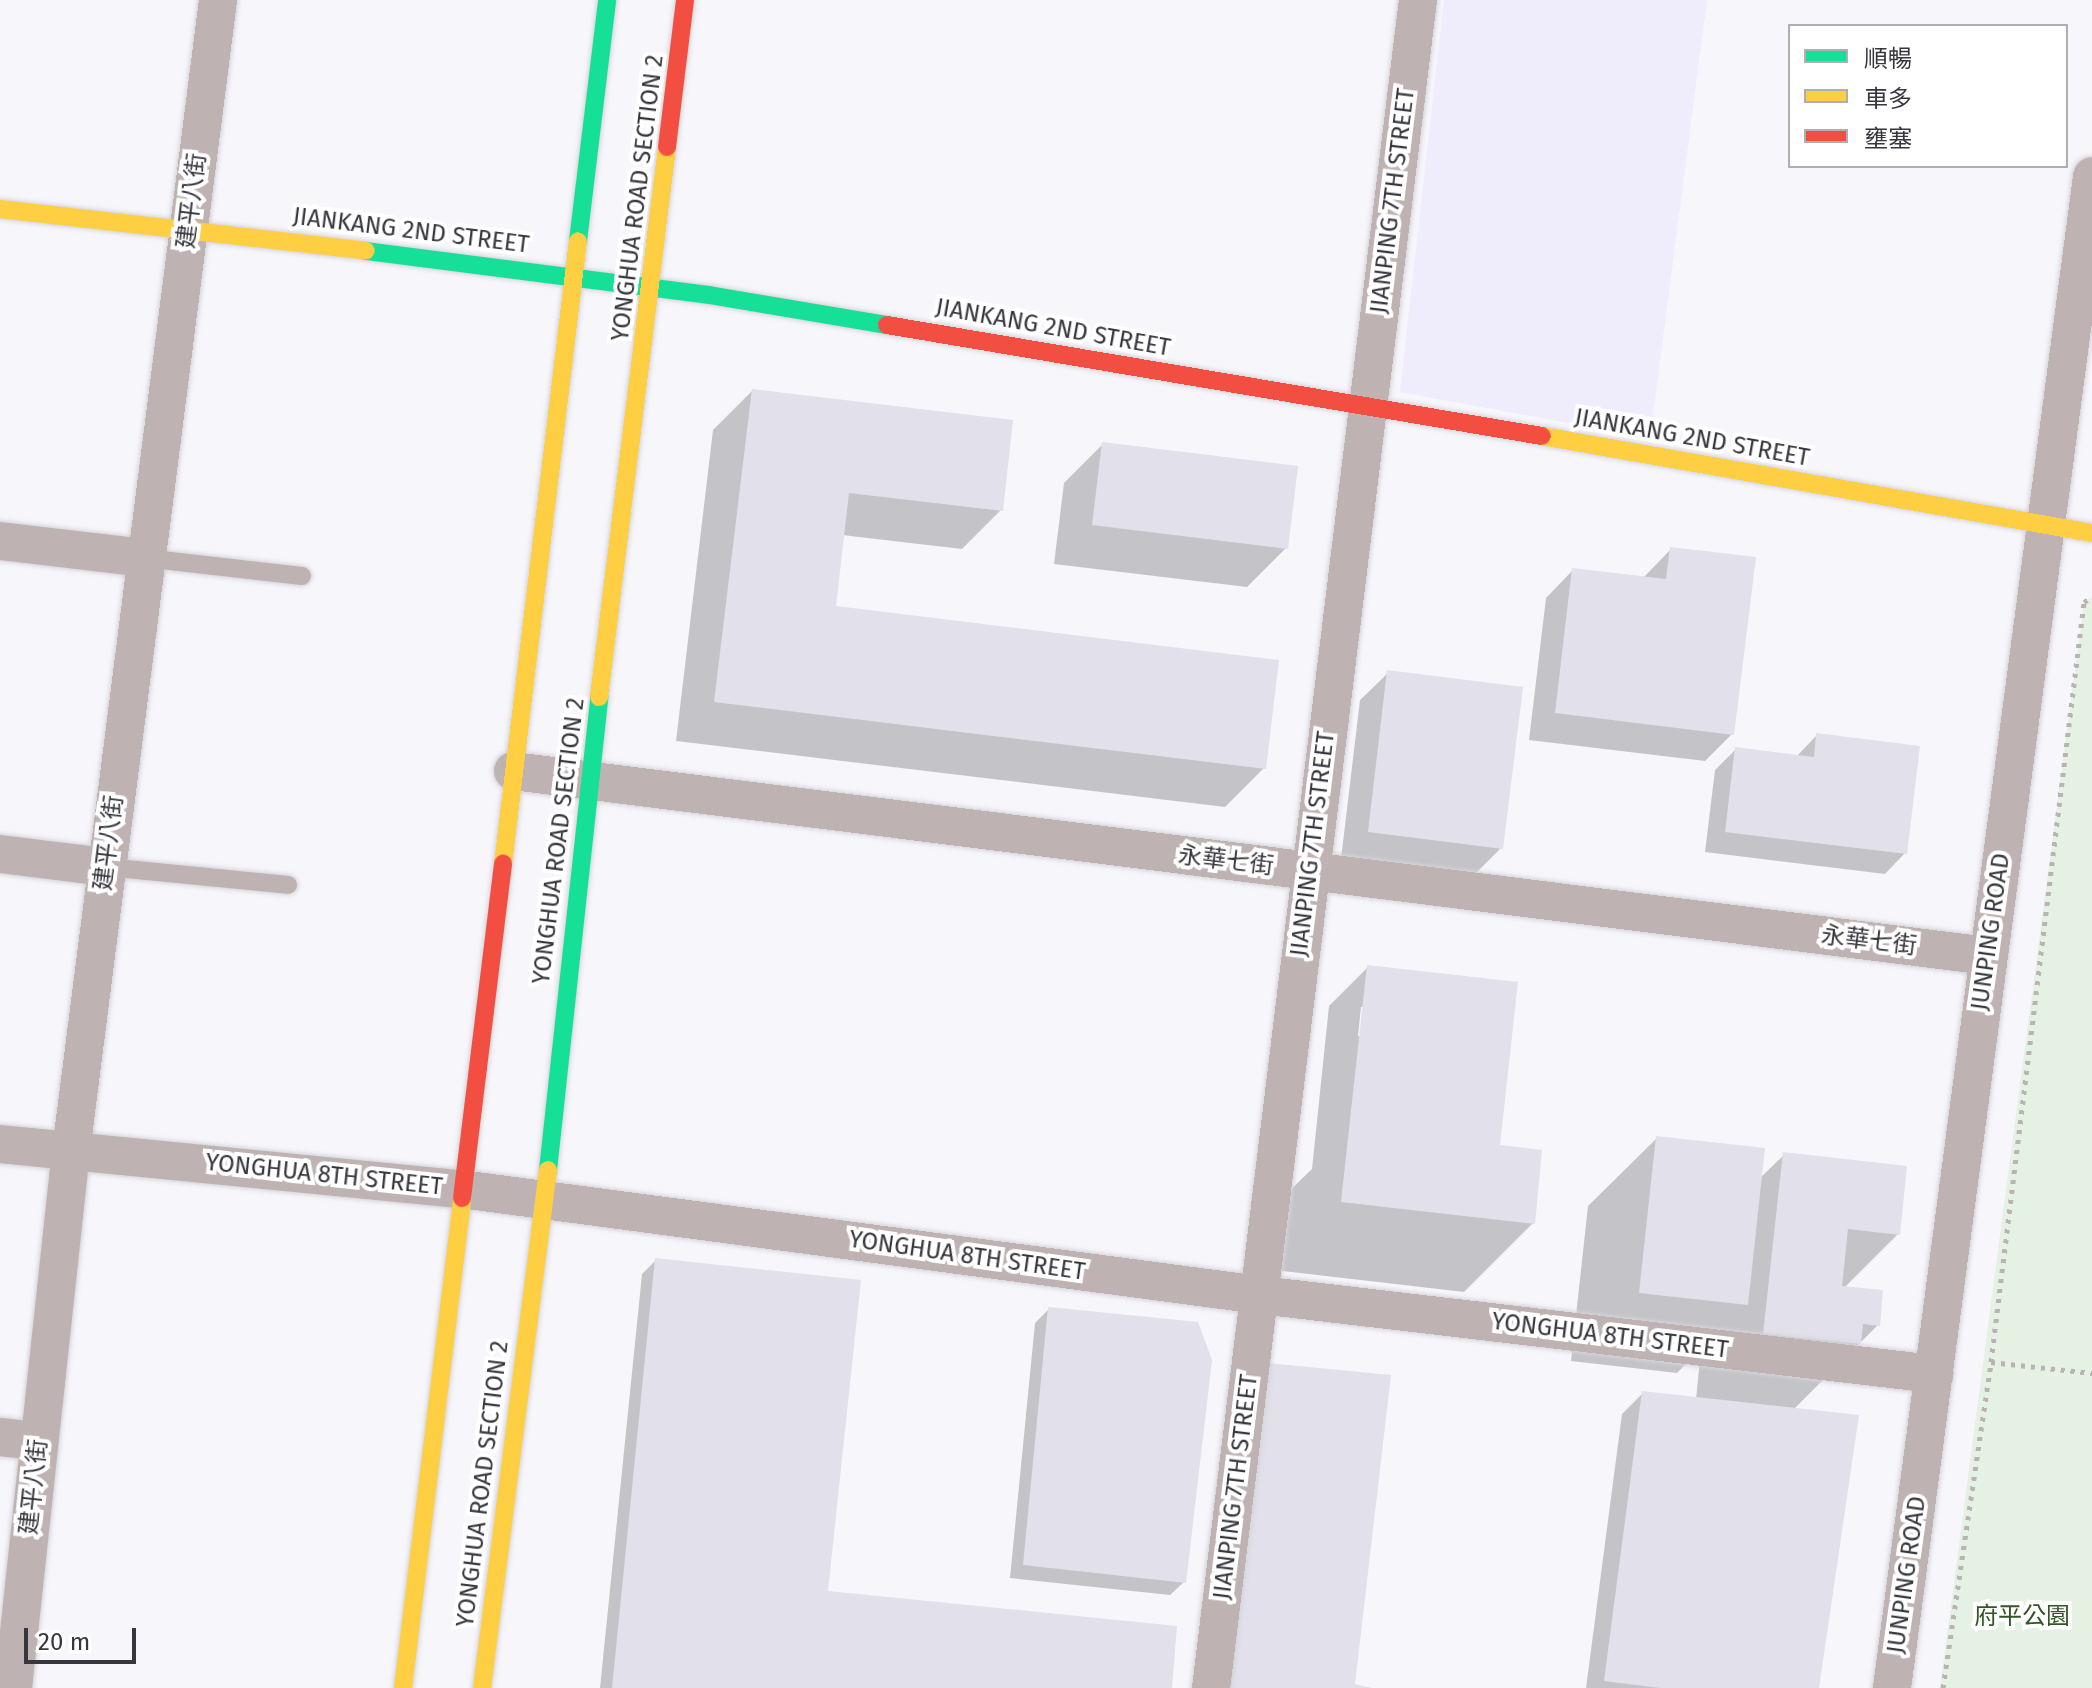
<!DOCTYPE html>
<html>
<head>
<meta charset="utf-8">
<style>
	body { margin:0 }
	#map { position:relative; width:2092px; height:1688px; overflow:hidden; background:#f6f6fb; font-family:"Fira Sans","Noto Sans TC",sans-serif }
	div>[style] { position:absolute }
	[style*='--x'] { left:calc(var(--x)*1px); top:calc(var(--y)*1px); width:calc(var(--w)*1px); rotate:calc(var(--a)*1deg) }
	.built>* { inset:0; background:#efedfc }
	.green>* { inset:0; background:#e5f1e3 }
	.shadow>* { inset:0; background:#0003 }
	.building>* { inset:0; background:#e1e0eb }
	.path>* { height:5px; margin-top:-2.5px; transform-origin:0; background:repeating-linear-gradient(90deg,#bab3b4 0 4px,transparent 0 10px) }
	.roads { filter:drop-shadow(0 0 2px #d4d4d8) drop-shadow(0 0 2px #d4d4d8) }
	.lane>* { height:18px; margin:-9px; padding:0 9px; transform-origin:9px; border-radius:9px; background:#bfb2b2 }
	.street>* { height:38px; margin:-19px; padding:0 19px; transform-origin:19px; border-radius:19px; background:#bfb2b2 }
	.fast>* { height:18px; margin:-9px; padding:0 9px; transform-origin:9px; border-radius:9px; background:#16e098 }
	.slow>* { height:18px; margin:-9px; padding:0 9px; transform-origin:9px; border-radius:9px; background:#ffcf43 }
	.jam>* { height:18px; margin:-9px; padding:0 9px; transform-origin:9px; border-radius:9px; background:#f24e42 }
	span { translate:-50% -50%; white-space:nowrap; text-align:center; line-height:1.15; -webkit-text-stroke:8px #fff; paint-order:stroke }
	.street-label { font-size:24px; color:#37363e }
	.park-label { font-size:24px; color:#305623 }
	.legend { position:absolute; left:1788px; top:24px; width:280px; height:144px; box-sizing:border-box; background:#fff; border:2px solid #afafb2; margin:0; padding:10px 14px; list-style:none; font-size:24px; color:#37363e }
	.legend li { display:flex; align-items:center; gap:16px; height:40px }
	.legend b { width:40px; border:2px solid #afafb2 }
	.scale { position:absolute; left:24px; top:1628px; width:112px; height:36px; box-sizing:border-box; border:4px solid #37363e; border-top:0; padding-left:10px; font-size:24px; line-height:28px; white-space:nowrap; color:#37363e; -webkit-text-stroke:6px #fff; paint-order:stroke }
</style>
</head>
<body>
<div id="map">
	<div class="built">
		<div style="clip-path:polygon(1444px 0,1707px 0,1650px 438px,1400px 392px)"></div>
	</div>
	<div class="green">
		<div style="clip-path:polygon(2092px 597px,2092px 1688px,1940px 1688px,2084px 602px)"></div>
	</div>
	<div class="shadow">
		<div style="clip-path:polygon(752px 391px,1001px 510px,962px 549px,842px 535px,833px 608px,1264px 768px,1225px 807px,676px 741px,713px 430px)"></div>
		<div style="clip-path:polygon(1103px 444px,1286px 548px,1247px 587px,1054px 564px,1064px 483px)"></div>
		<div style="clip-path:polygon(1671px 549px,1732px 734px,1705px 761px,1529px 740px,1546px 598px,1573px 570px,1644px 577px)"></div>
		<div style="clip-path:polygon(1388px 673px,1501px 848px,1474px 875px,1341px 859px,1360px 700px)"></div>
		<div style="clip-path:polygon(1817px 735px,1905px 853px,1885px 874px,1705px 852px,1715px 770px,1736px 749px,1796px 757px)"></div>
		<div style="clip-path:polygon(evenodd,1368px 967px,1498px 1147px,1533px 1223px,1464px 1292px,1274px 1270px,1282px 1198px,1312px 1169px,1329px 1006px,1368px 967px,1361px 1007px,1365px 1007px,1361px 1037px,1358px 1036px,1361px 1007px)"></div>
		<div style="clip-path:polygon(1657px 1138px,1759px 1179px,1784px 1155px,1898px 1234px,1844px 1288px,1878px 1325px,1793px 1410px,1817px 1688px,1586px 1688px,1622px 1414px,1643px 1393px,1696px 1399px,1701px 1349px,1677px 1373px,1571px 1361px,1588px 1206px)"></div>
		<div style="clip-path:polygon(656px 1260px,826px 1592px,1170px 1688px,600px 1688px,642px 1274px)"></div>
		<div style="clip-path:polygon(1049px 1309px,1184px 1582px,1170px 1595px,1010px 1578px,1035px 1323px)"></div>
		<div style="clip-path:polygon(1269px 1365px,1353px 1686px,1371px 1688px,1220px 1688px)"></div>
	</div>
	<div class="building">
		<div style="clip-path:polygon(752px 389px,1013px 420px,1003px 511px,849px 493px,836px 606px,1279px 660px,1266px 769px,714px 702px)"></div>
		<div style="clip-path:polygon(1102px 442px,1298px 466px,1288px 549px,1092px 525px)"></div>
		<div style="clip-path:polygon(1670px 547px,1756px 557px,1734px 735px,1555px 713px,1572px 568px,1666px 579px)"></div>
		<div style="clip-path:polygon(1387px 670px,1523px 687px,1503px 849px,1368px 832px)"></div>
		<div style="clip-path:polygon(1816px 733px,1920px 746px,1907px 854px,1725px 832px,1735px 747px,1814px 757px)"></div>
		<div style="clip-path:polygon(1367px 965px,1518px 982px,1500px 1145px,1542px 1150px,1535px 1224px,1341px 1202px)"></div>
		<div style="clip-path:polygon(1656px 1136px,1765px 1148px,1748px 1305px,1639px 1293px)"></div>
		<div style="clip-path:polygon(1783px 1152px,1907px 1166px,1900px 1235px,1848px 1229px,1842px 1286px,1883px 1290px,1880px 1326px,1863px 1324px,1861px 1344px,1763px 1334px)"></div>
		<div style="clip-path:polygon(655px 1258px,861px 1280px,828px 1591px,1177px 1626px,1172px 1688px,612px 1688px)"></div>
		<div style="clip-path:polygon(1048px 1307px,1198px 1322px,1212px 1360px,1186px 1583px,1023px 1565px)"></div>
		<div style="clip-path:polygon(1268px 1363px,1391px 1375px,1355px 1684px,1371px 1688px,1231px 1688px)"></div>
		<div style="clip-path:polygon(1642px 1391px,1859px 1415px,1819px 1688px,1660px 1688px,1604px 1681px)"></div>
	</div>
	<div class="path">
		<div style="--x:1991;--y:1362;--w:102;--a:6.2"></div>
		<div style="--x:1943;--y:1688;--w:330;--a:-81.6"></div>
		<div style="--x:1991;--y:1362;--w:766;--a:-83.02"></div>
		<div style="--x:2084;--y:602;--w:9;--a:-32"></div>
	</div>
	<div class="roads">
		<div class="lane">
			<div style="--x:144;--y:558;--w:159;--a:6.5"></div>
			<div style="--x:106;--y:867;--w:183;--a:5.6"></div>
		</div>
		<div class="street">
			<div style="--x:0;--y:541;--w:145;--a:6.7"></div>
			<div style="--x:513;--y:771;--w:1486;--a:7.15"></div>
			<div style="--x:0;--y:854;--w:107;--a:7"></div>
			<div style="--x:0;--y:1144;--w:463;--a:5.6"></div>
			<div style="--x:461;--y:1189;--w:806;--a:7.56"></div>
			<div style="--x:1260;--y:1295;--w:679;--a:6.69"></div>
			<div style="--x:0;--y:1437;--w:39;--a:6"></div>
			<div style="--x:13;--y:1688;--w:540;--a:-83.84"></div>
			<div style="--x:71;--y:1151;--w:1160;--a:-82.72"></div>
			<div style="--x:1211;--y:1688;--w:1701;--a:-83.01"></div>
			<div style="--x:1892;--y:1688;--w:1525;--a:-82.46"></div>
		</div>
		<div class="fast">
			<div style="--x:578;--y:241;--w:243;--a:-83.1"></div>
			<div style="--x:366;--y:251;--w:346;--a:7.3"></div>
			<div style="--x:709;--y:295;--w:181;--a:9.6"></div>
			<div style="--x:548;--y:1170;--w:476;--a:-83.8"></div>
		</div>
		<div class="slow">
			<div style="--x:0;--y:209;--w:368;--a:6.5"></div>
			<div style="--x:1542;--y:436;--w:558;--a:10"></div>
			<div style="--x:599;--y:697;--w:554;--a:-82.95"></div>
			<div style="--x:503;--y:864;--w:627;--a:-83.14"></div>
			<div style="--x:403;--y:1688;--w:494;--a:-83.1"></div>
			<div style="--x:482;--y:1688;--w:522;--a:-82.74"></div>
		</div>
		<div class="jam">
			<div style="--x:667;--y:147;--w:148;--a:-83"></div>
			<div style="--x:887;--y:325;--w:664;--a:9.62"></div>
			<div style="--x:462;--y:1198;--w:337;--a:-83"></div>
		</div>
	</div>
	<div class="street-label">
		<span style="left:638px;top:198px;rotate:-83deg">YONGHUA ROAD SECTION 2</span>
		<span style="left:192px;top:201px;rotate:-83deg">建平八街</span>
		<span style="left:1393px;top:201px;rotate:-83deg">JIANPING 7TH STREET</span>
		<span style="left:411px;top:231px;rotate:7deg">JIANKANG 2ND STREET</span>
		<span style="left:1053px;top:328px;rotate:10deg">JIANKANG 2ND STREET</span>
		<span style="left:1692px;top:438px;rotate:10deg">JIANKANG 2ND STREET</span>
		<span style="left:559px;top:841px;rotate:-83deg">YONGHUA ROAD SECTION 2</span>
		<span style="left:109px;top:843px;rotate:-83deg">建平八街</span>
		<span style="left:1313px;top:844px;rotate:-83deg">JIANPING 7TH STREET</span>
		<span style="left:1226px;top:861px;rotate:7deg">永華七街</span>
		<span style="left:1991px;top:932px;rotate:-82deg">JUNPING ROAD</span>
		<span style="left:1869px;top:941px;rotate:7deg">永華七街</span>
		<span style="left:324px;top:1175px;rotate:6deg">YONGHUA 8TH STREET</span>
		<span style="left:967px;top:1256px;rotate:8deg">YONGHUA 8TH STREET</span>
		<span style="left:1610px;top:1336px;rotate:7deg">YONGHUA 8TH STREET</span>
		<span style="left:483px;top:1484px;rotate:-83deg">YONGHUA ROAD SECTION 2</span>
		<span style="left:34px;top:1487px;rotate:-84deg">建平八街</span>
		<span style="left:1236px;top:1487px;rotate:-83deg">JIANPING 7TH STREET</span>
		<span style="left:1907px;top:1575px;rotate:-82deg">JUNPING ROAD</span>
	</div>
	<div class="park-label">
		<span style="left:2022px;top:1617px">府平公園</span>
	</div>
	<ul class="legend">
	<li><b style="height:10px;background:#16e098"></b>順暢</li>
	<li><b style="height:10px;background:#ffcf43"></b>車多</li>
	<li><b style="height:10px;background:#f24e42"></b>壅塞</li>
	</ul>
	<div class="scale">20 m</div>
</div>
</body>
</html>
